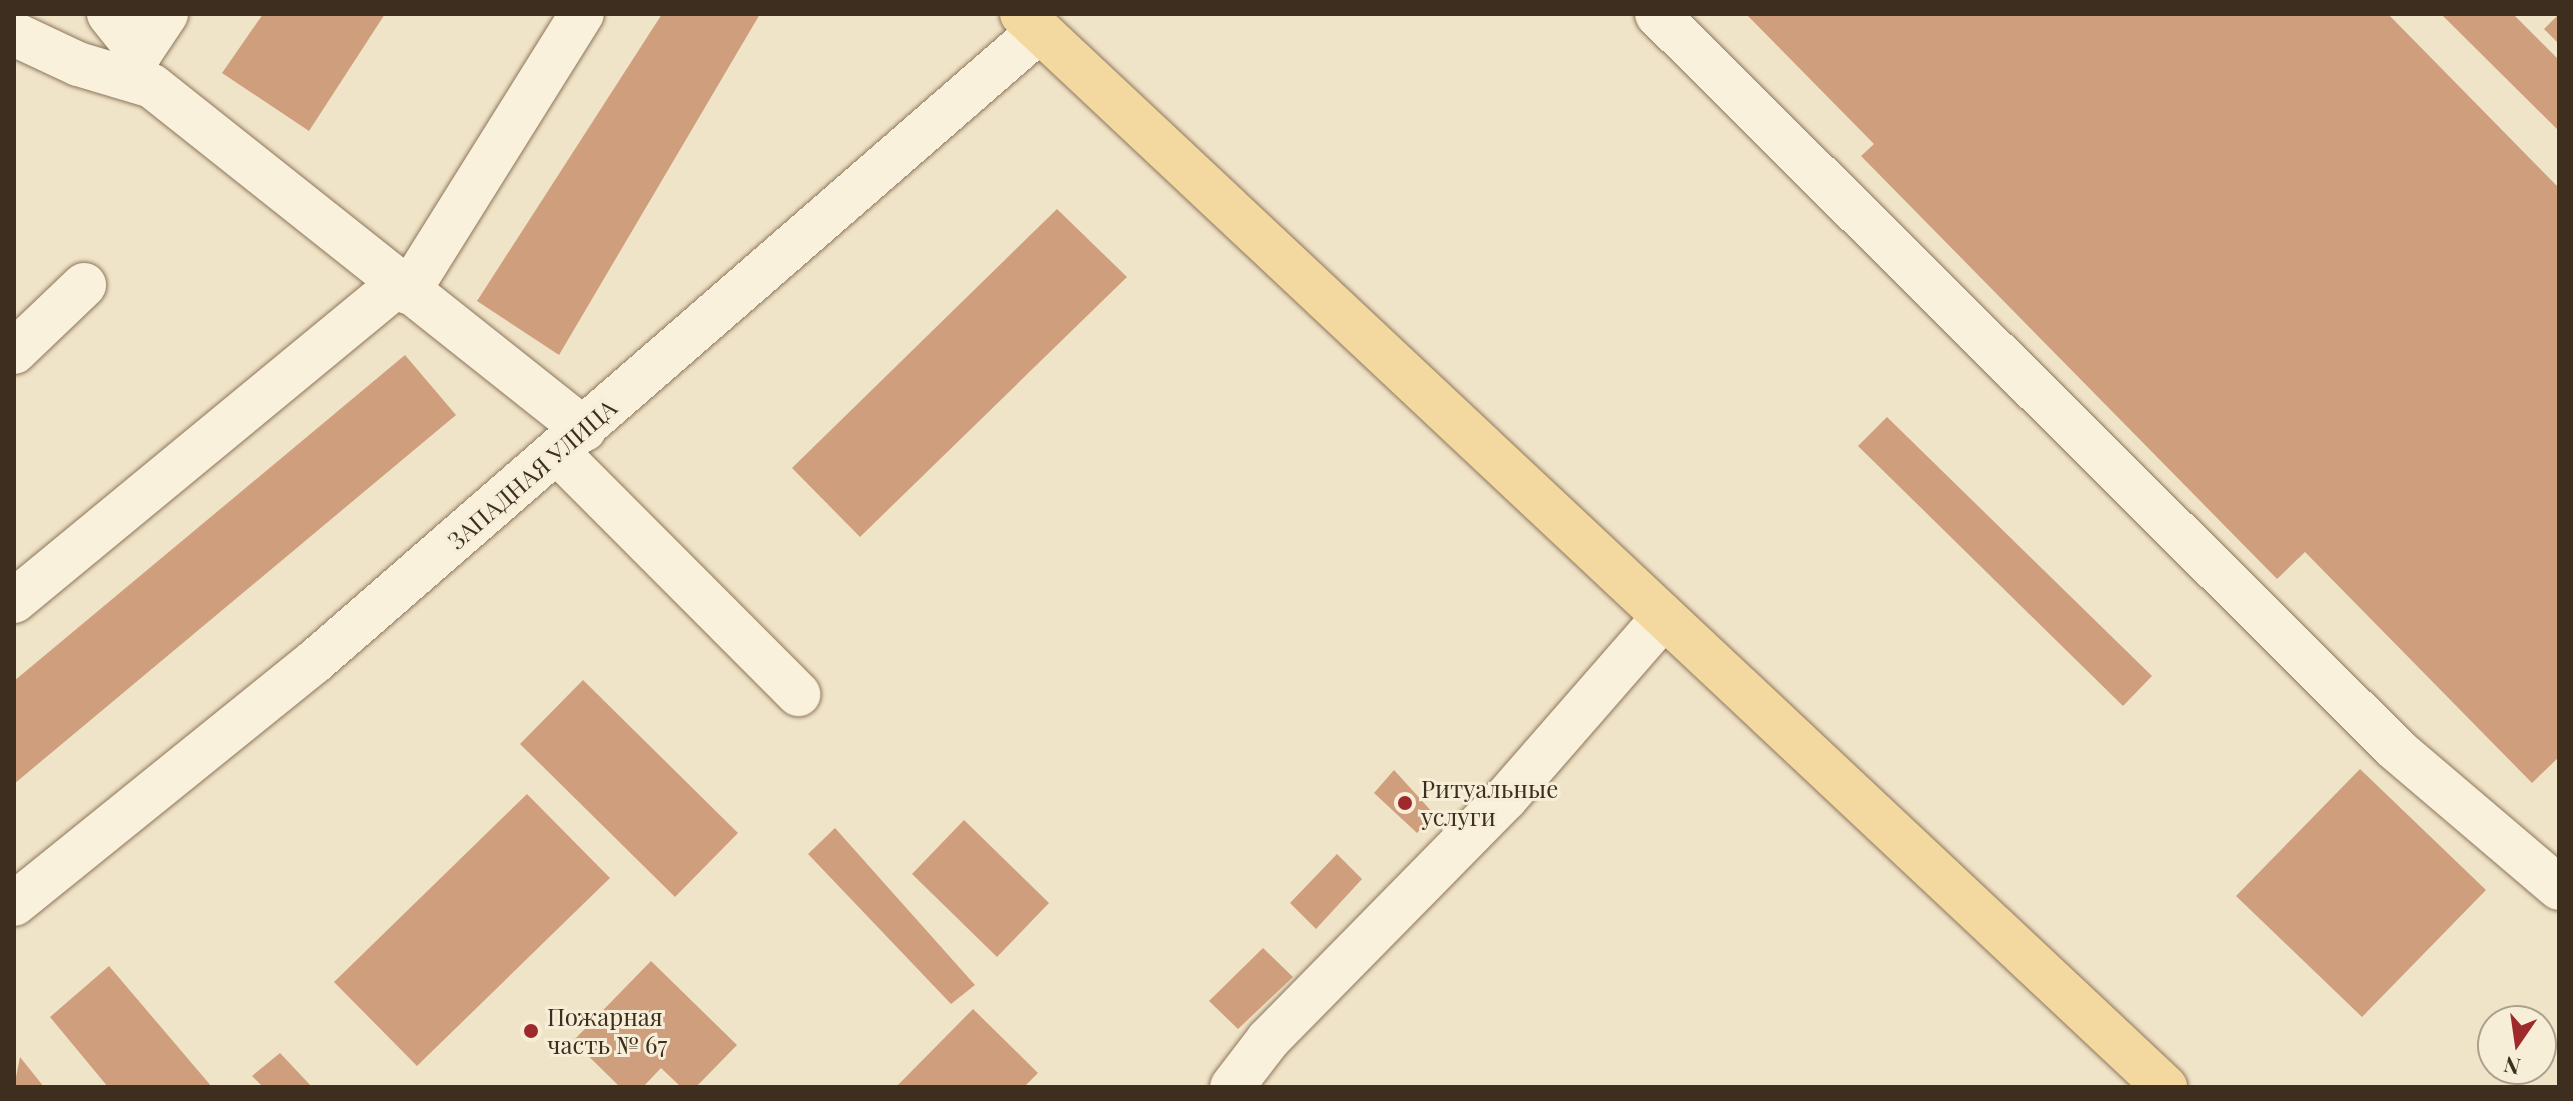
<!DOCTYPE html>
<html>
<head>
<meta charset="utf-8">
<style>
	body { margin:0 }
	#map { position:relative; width:2573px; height:1101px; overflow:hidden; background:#f0e4c8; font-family:"Playfair Display",serif }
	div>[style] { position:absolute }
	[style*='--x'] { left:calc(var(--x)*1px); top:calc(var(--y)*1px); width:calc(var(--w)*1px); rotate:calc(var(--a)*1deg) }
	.building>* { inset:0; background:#cf9f7d }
	.roads { filter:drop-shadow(0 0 2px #8d765c) drop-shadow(0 0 2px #8d765c) }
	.minor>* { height:44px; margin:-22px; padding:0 22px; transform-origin:22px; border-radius:22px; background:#faf1dc }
	.major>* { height:44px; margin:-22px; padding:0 22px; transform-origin:22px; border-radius:22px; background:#f3d9a0 }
	.dots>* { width:22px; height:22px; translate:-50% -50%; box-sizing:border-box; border:4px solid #f7eed8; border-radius:50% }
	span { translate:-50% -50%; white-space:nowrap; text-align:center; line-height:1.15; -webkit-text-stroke:6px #f7eed8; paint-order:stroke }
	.street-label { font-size:24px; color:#3d2e20 }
	.poi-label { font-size:24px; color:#3d2e20 }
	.left { translate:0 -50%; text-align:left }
	.frame { position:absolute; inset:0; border:16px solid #3d2e20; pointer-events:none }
	.north { position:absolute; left:2477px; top:1005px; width:80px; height:80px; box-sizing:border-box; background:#f7eed8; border:2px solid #ada18e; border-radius:50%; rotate:193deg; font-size:22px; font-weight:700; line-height:32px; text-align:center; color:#3d2e20 }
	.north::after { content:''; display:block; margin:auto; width:28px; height:36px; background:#9e2a2b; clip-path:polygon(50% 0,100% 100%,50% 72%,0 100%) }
</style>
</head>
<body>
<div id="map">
	<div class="building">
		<div style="clip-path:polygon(263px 14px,385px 14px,309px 131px,222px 73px)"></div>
		<div style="clip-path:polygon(662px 14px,760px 14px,559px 355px,477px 301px)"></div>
		<div style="clip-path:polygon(1746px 14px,2388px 14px,2559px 188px,2559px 757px,2532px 783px,2305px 552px,2277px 579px,1861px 156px,1874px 144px)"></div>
		<div style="clip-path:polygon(2441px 14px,2513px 14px,2559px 60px,2559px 131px)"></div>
		<div style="clip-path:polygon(2559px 14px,2559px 44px,2544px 29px)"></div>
		<div style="clip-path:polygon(1057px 209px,1127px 277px,860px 537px,792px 468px)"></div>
		<div style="clip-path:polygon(405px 355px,456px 415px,14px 784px,14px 681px)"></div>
		<div style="clip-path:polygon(1887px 417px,2152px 676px,2123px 706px,1858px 446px)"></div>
		<div style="clip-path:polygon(583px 680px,738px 833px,675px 897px,520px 744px)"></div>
		<div style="clip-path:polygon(2360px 769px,2486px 890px,2362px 1017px,2236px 896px)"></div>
		<div style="clip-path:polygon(1394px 770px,1434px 814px,1417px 833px,1374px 793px)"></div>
		<div style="clip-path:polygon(527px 794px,610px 878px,417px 1066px,334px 982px)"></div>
		<div style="clip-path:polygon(964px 820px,1049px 903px,997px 957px,912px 874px)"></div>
		<div style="clip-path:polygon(835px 828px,975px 985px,951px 1004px,808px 854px)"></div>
		<div style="clip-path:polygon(1337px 854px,1362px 879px,1316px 929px,1290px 903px)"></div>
		<div style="clip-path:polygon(1263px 948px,1293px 977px,1238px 1029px,1209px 1001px)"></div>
		<div style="clip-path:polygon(651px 961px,737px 1045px,696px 1087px,681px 1087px,661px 1068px,643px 1087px,620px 1087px,573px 1041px)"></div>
		<div style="clip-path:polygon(109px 966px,212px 1087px,108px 1087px,50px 1017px)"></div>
		<div style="clip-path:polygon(973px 1009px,1038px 1073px,1024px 1087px,896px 1087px)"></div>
		<div style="clip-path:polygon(280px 1053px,312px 1087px,263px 1087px,252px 1076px)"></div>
		<div style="clip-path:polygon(20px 1057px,44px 1087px,14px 1087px)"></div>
	</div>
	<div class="roads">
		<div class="minor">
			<div style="--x:109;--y:14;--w:50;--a:51.5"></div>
			<div style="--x:1657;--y:14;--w:1044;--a:44.84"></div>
			<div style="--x:2397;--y:750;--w:213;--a:40.4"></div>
			<div style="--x:14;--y:34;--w:71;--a:25.1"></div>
			<div style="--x:78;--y:64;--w:77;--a:16.6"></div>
			<div style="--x:152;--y:86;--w:552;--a:38.45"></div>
			<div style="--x:124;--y:77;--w:76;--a:-56.3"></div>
			<div style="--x:408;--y:292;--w:328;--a:-58"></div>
			<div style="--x:14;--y:352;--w:97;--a:-43.7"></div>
			<div style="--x:557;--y:452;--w:342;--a:45.1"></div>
			<div style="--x:14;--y:601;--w:497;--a:-39.5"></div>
			<div style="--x:14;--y:904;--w:385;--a:-38.9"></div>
			<div style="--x:314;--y:662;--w:961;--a:-41.03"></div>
			<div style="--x:1232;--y:1087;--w:59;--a:-52.5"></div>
			<div style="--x:1268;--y:1040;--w:338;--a:-45.5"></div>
			<div style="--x:1505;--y:799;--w:237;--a:-48.9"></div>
		</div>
		<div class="major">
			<div style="--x:1022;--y:14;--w:1568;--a:43.19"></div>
		</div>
	</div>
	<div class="dots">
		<div style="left:1405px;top:803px;background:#9e2a2b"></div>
		<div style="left:531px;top:1031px;background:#9e2a2b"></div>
	</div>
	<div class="street-label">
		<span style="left:532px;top:474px;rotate:-41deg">ЗАПАДНАЯ УЛИЦА</span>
	</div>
	<div class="poi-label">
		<span class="left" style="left:1421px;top:803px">Ритуальные<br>услуги</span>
		<span class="left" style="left:547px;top:1031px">Пожарная<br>часть № 67</span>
	</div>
	<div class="frame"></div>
	<div class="north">N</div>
</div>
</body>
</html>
